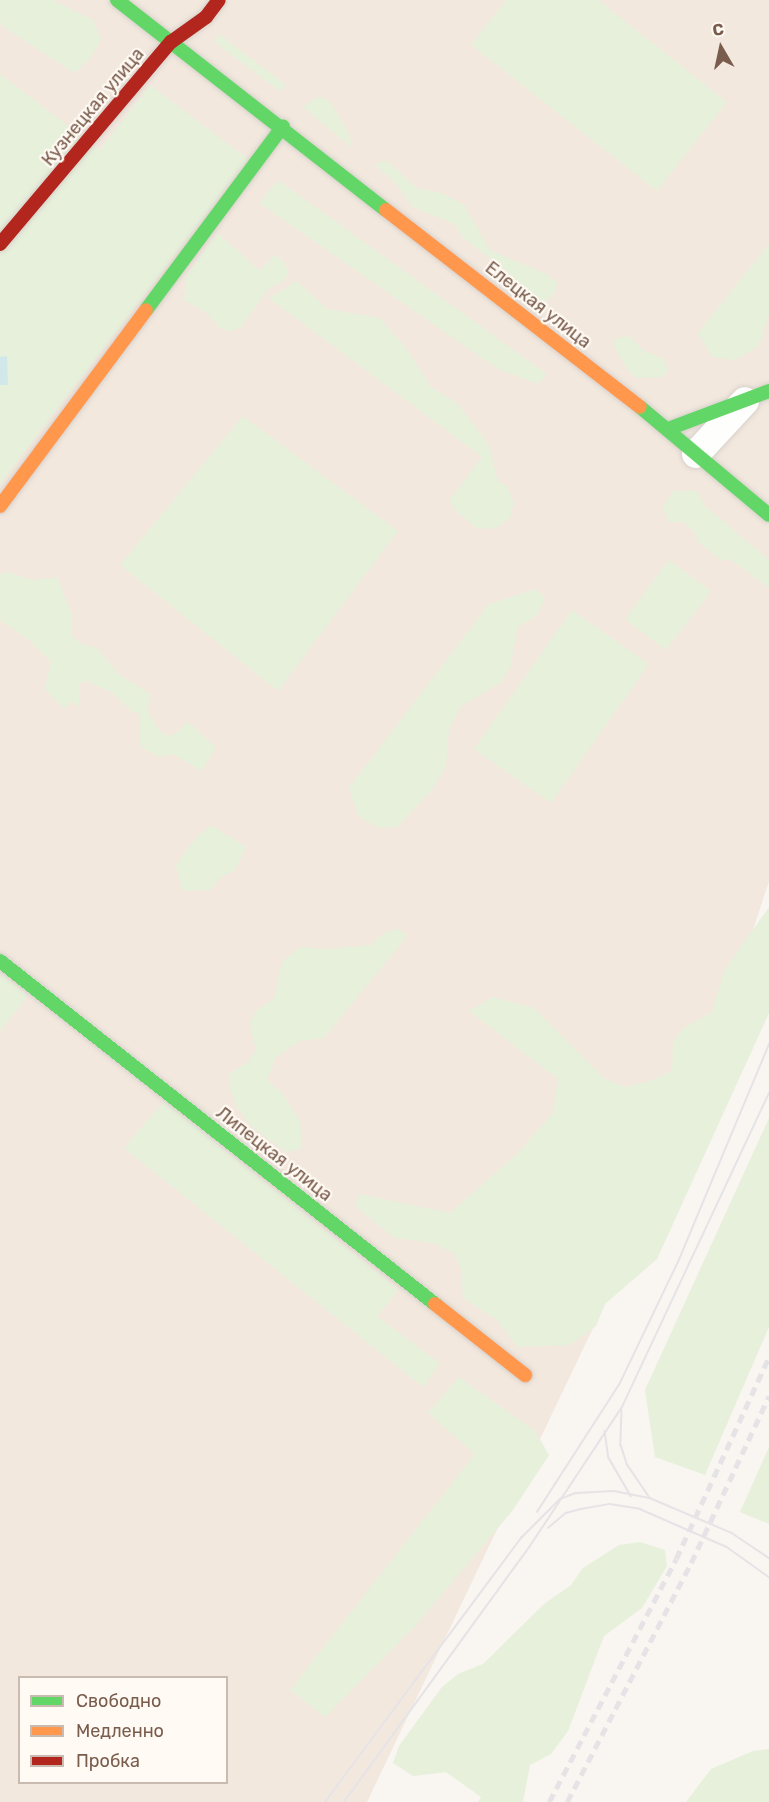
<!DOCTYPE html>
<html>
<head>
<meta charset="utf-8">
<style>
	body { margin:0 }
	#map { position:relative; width:769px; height:1802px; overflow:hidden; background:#f9f5f0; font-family:Rubik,sans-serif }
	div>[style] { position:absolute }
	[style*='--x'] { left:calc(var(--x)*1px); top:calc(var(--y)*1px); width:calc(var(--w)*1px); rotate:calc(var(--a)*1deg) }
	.residential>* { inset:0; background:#f2e8de }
	.green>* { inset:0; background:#e7f0db }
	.water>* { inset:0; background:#d0e8ea }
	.roads { filter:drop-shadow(0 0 2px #d7d1cb) drop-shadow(0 0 2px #d7d1cb) }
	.street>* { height:28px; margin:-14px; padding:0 14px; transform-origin:14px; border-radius:14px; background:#fefefd }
	.fast>* { height:14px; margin:-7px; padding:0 7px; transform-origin:7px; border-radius:7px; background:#63d668 }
	.slow>* { height:14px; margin:-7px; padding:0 7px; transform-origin:7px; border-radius:7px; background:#ff974d }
	.jam>* { height:14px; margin:-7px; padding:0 7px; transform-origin:7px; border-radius:7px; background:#b3261e }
	.tram>* { height:1.5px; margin:-0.75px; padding:0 0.75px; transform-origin:0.75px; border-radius:0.75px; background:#e6e3e7 }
	.rail>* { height:4.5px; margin-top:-2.25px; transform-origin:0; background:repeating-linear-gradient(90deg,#e6e3e7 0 9px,transparent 0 15px) }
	span { translate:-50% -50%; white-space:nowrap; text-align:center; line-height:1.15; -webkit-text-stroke:4.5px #fffaf3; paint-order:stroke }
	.street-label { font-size:18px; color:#7a5c4d }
	.legend { position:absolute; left:18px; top:1676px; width:210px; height:108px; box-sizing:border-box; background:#fffaf3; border:2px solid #cabbb1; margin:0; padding:8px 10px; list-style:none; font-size:18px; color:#7a5c4d }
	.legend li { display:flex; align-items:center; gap:12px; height:30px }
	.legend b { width:30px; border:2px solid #cabbb1 }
	.north { position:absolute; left:691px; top:18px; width:60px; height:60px; -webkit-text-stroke:4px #fffaf3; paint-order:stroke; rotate:351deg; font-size:16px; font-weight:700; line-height:24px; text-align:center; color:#7a5c4d }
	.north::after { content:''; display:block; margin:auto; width:21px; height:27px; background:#7a5c4d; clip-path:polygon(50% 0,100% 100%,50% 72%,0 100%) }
</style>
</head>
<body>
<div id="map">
	<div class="residential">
		<div style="clip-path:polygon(evenodd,0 0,769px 0,769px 881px,687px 1131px,367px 1802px,0 1802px,0 0,20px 1678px,226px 1678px,226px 1782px,20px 1782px,20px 1678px)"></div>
	</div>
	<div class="green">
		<div style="clip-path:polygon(0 0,53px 0,93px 20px,101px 39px,89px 60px,74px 73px,4px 27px,0 22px)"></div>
		<div style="clip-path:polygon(506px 0,598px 0,727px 102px,657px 191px,471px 45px)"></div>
		<div style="clip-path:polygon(219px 34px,286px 85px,281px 92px,214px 42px)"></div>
		<div style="clip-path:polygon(0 74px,100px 150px,150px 85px,248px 159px,0 484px)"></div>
		<div style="clip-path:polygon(320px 96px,330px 102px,350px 135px,351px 147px,303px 107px)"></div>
		<div style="clip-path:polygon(386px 160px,416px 188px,442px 193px,464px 205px,490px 250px,546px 274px,557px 283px,555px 292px,545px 302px,529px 296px,506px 271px,461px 236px,455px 224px,412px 207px,395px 182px,374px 165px)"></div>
		<div style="clip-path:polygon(278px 180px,547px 374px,538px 384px,498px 369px,259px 203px)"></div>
		<div style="clip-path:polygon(218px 233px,260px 271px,274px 255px,284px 261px,289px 273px,284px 281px,268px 289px,241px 327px,232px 331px,221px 329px,208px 314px,184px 300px,186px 276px)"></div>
		<div style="clip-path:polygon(769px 244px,769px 314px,759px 346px,735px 360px,712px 357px,698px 333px)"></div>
		<div style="clip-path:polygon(297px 281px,327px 309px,380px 318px,406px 348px,431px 387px,458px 404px,489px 445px,498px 481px,506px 485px,514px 502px,510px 518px,495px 529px,477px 528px,458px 513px,449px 501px,482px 457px,269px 298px)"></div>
		<div style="clip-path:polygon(630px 336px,643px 350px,664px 359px,668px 371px,662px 377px,637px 378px,628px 371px,613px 344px,617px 338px)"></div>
		<div style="clip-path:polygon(243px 416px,398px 531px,278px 691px,120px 565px)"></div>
		<div style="clip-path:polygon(673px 491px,698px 491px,704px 505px,769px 560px,769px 588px,730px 559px,722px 561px,697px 541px,696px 534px,684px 522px,669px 522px,663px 508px)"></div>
		<div style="clip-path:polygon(669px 560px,711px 591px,666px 650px,625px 619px)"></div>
		<div style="clip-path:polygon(6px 572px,33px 580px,57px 577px,72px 615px,71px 635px,81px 644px,97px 648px,118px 673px,151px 695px,147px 710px,158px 729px,168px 736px,178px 732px,187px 721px,216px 747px,202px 771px,173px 754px,159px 757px,140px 746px,140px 714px,132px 711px,111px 692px,86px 681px,79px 684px,79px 707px,72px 701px,65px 709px,56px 701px,45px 689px,51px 662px,28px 639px,0 620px,0 574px)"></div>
		<div style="clip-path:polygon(536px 589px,545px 598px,537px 615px,517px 628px,511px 665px,503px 681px,460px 707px,449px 730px,446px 766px,432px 790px,397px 827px,378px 828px,358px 816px,349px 788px,489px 604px)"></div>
		<div style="clip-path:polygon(572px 610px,649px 664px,551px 803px,474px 749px)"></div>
		<div style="clip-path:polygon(211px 825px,246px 847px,235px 870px,220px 878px,210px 890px,183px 891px,176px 865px,195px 839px)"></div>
		<div style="clip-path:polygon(769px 907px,769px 1013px,657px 1259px,605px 1304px,596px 1326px,570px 1345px,518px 1347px,497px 1320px,463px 1298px,461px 1268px,454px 1253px,433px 1243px,394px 1238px,355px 1206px,359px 1194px,450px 1213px,516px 1155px,553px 1113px,558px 1079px,469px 1011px,493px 997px,534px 1008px,604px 1078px,625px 1087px,653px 1080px,672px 1070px,673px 1041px,684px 1028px,712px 1012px,724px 971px)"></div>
		<div style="clip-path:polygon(397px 929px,408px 935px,324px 1038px,300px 1041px,276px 1057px,267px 1080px,283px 1094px,300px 1121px,302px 1149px,286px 1152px,251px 1126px,236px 1106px,230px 1089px,229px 1074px,247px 1063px,256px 1051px,250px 1023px,256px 1011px,274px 999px,282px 962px,300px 947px,326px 949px,371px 945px,384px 933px)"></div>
		<div style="clip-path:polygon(0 973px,28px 996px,0 1031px)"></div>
		<div style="clip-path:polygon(164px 1101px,399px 1290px,377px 1316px,440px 1364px,423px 1387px,124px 1148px)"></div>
		<div style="clip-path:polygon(769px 1118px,769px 1327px,705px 1475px,655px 1457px,645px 1390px)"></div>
		<div style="clip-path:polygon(459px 1377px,535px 1431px,549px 1455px,513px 1510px,417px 1624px,325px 1717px,290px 1690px,475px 1454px,428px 1413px)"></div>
		<div style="clip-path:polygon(769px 1447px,769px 1524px,740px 1512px)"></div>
		<div style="clip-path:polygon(640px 1542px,665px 1550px,667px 1566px,642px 1608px,604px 1636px,568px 1731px,551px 1754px,530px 1765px,523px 1802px,478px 1802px,481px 1797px,446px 1772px,413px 1776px,393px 1763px,399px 1746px,442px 1687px,458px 1674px,483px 1664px,544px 1604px,571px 1585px,583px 1568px,619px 1545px)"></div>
		<div style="clip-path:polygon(769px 1749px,769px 1802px,686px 1802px,711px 1769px,753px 1751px)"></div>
	</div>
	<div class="water">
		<div style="clip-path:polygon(7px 356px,8px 385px,0 385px,0 357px)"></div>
	</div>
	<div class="roads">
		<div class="street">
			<div style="--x:696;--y:454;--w:72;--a:-47.2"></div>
		</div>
		<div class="fast">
			<div style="--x:117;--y:0;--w:341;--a:38"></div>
			<div style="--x:146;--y:310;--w:229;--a:-53.3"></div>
			<div style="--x:640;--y:407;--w:168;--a:39.9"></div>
			<div style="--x:668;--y:429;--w:108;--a:-20.6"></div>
			<div style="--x:0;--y:961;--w:554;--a:38.26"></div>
		</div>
		<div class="slow">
			<div style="--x:386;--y:210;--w:321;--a:37.8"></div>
			<div style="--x:0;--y:506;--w:244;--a:-53.3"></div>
			<div style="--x:435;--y:1304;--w:115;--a:38.3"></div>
		</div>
		<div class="jam">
			<div style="--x:0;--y:244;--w:265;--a:-49.8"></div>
			<div style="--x:171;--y:42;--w:43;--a:-35.5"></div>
			<div style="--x:206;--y:17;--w:21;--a:-53"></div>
		</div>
	</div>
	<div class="tram">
		<div style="--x:622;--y:1410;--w:35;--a:92"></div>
		<div style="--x:621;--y:1445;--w:20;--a:72"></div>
		<div style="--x:627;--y:1464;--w:41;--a:55.9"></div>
		<div style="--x:605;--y:1431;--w:27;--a:82"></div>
		<div style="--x:609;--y:1458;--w:44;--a:59.9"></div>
		<div style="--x:537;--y:1512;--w:151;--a:-57.2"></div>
		<div style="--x:619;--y:1385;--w:136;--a:-64.4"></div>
		<div style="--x:678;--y:1262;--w:236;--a:-67.3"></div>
		<div style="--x:548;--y:1528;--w:23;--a:-40"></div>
		<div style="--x:566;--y:1513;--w:16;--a:-15"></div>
		<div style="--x:581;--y:1509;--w:29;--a:-10"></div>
		<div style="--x:610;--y:1504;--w:30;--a:9"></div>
		<div style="--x:640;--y:1509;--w:95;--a:23.6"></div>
		<div style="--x:727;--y:1547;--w:52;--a:35.5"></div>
		<div style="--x:325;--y:1802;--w:329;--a:-53.4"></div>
		<div style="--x:521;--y:1538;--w:55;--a:-45"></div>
		<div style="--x:560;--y:1499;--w:17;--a:-21"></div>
		<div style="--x:576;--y:1493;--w:38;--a:-3"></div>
		<div style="--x:614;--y:1491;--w:37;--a:11"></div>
		<div style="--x:650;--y:1498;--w:89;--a:23.1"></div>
		<div style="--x:732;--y:1533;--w:45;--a:34"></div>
		<div style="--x:344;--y:1802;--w:316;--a:-54"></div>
		<div style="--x:530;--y:1546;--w:167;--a:-56.5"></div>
		<div style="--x:622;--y:1407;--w:347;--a:-64.9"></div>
	</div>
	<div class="rail">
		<div style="--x:549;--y:1802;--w:274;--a:-62.4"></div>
		<div style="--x:676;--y:1559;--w:222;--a:-65.3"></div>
		<div style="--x:567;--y:1802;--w:269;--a:-62.6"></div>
		<div style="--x:691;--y:1563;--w:184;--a:-65"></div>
	</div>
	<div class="street-label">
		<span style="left:93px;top:107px;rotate:-50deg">Кузнецкая улица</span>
		<span style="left:538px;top:305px;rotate:38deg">Елецкая улица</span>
		<span style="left:274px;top:1154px;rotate:38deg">Липецкая улица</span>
	</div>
	<ul class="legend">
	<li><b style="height:8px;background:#63d668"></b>Свободно</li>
	<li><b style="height:8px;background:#ff974d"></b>Медленно</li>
	<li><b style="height:8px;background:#b3261e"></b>Пробка</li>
	</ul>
	<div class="north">С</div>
</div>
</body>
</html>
